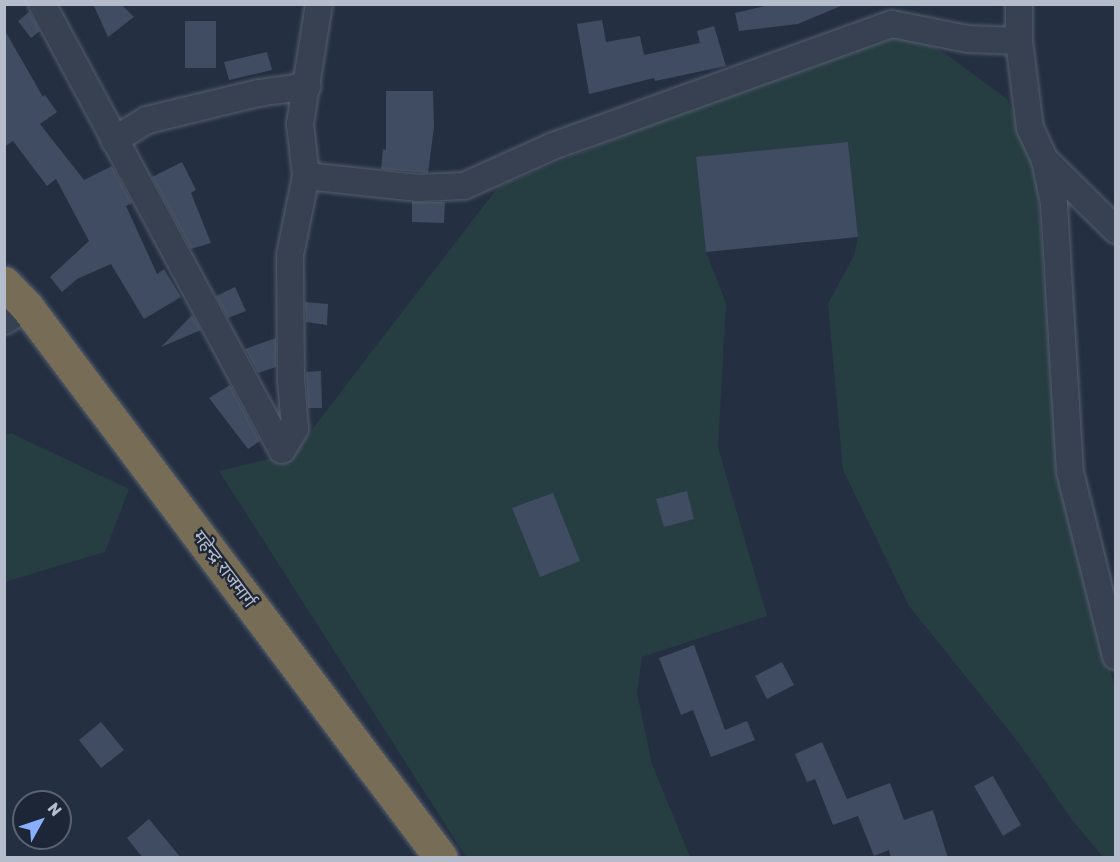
<!DOCTYPE html>
<html>
<head>
<meta charset="utf-8">
<style>
	body { margin:0 }
	#map { position:relative; width:1120px; height:862px; overflow:hidden; background:#242f41; font-family:Rubik,"Noto Sans Devanagari",sans-serif }
	div>[style] { position:absolute }
	[style*='--x'] { left:calc(var(--x)*1px); top:calc(var(--y)*1px); width:calc(var(--w)*1px); rotate:calc(var(--a)*1deg) }
	.green>* { inset:0; background:#263d42 }
	.building>* { inset:0; background:#404c61 }
	.roads { filter:drop-shadow(0 0 2px #565f6e) drop-shadow(0 0 2px #565f6e) }
	.minor>* { height:26px; margin:-13px; padding:0 13px; transform-origin:13px; border-radius:13px; background:#384151 }
	.highway>* { height:33px; margin:-16.5px; padding:0 16.5px; transform-origin:16.5px; border-radius:16.5px; background:#776c55 }
	span { translate:-50% -50%; white-space:nowrap; text-align:center; line-height:1.15; -webkit-text-stroke:4.5px #1d2636; paint-order:stroke }
	.street-label { font-size:18px; color:#b5bccb }
	.frame { position:absolute; inset:0; border:6px solid #b5bccb; pointer-events:none }
	.north { position:absolute; left:12px; top:790px; width:60px; height:60px; box-sizing:border-box; background:#1d2636; border:2px solid #5a6272; border-radius:50%; rotate:50deg; font-size:16px; font-weight:700; line-height:24px; text-align:center; color:#b5bccb }
	.north::after { content:''; display:block; margin:auto; width:21px; height:27px; background:#89affc; clip-path:polygon(50% 0,100% 100%,50% 72%,0 100%) }
</style>
</head>
<body>
<div id="map">
	<div class="green">
		<div style="clip-path:polygon(910px 34px,946px 54px,1007px 99px,1036px 165px,1054px 426px,1087px 593px,1115px 686px,1115px 857px,1103px 857px,1072px 820px,1018px 742px,909px 606px,843px 470px,828px 304px,854px 255px,858px 237px,848px 142px,696px 158px,706px 252px,726px 303px,718px 447px,767px 616px,642px 657px,637px 693px,652px 764px,690px 857px,466px 857px,219px 471px,294px 453px,498px 187px,657px 121px,888px 35px)"></div>
		<div style="clip-path:polygon(11px 433px,129px 489px,105px 552px,5px 582px,4px 436px)"></div>
	</div>
	<div class="building">
		<div style="clip-path:polygon(93px 4px,121px 4px,134px 17px,108px 37px)"></div>
		<div style="clip-path:polygon(774px 4px,843px 4px,843px 5px,798px 24px,739px 31px,735px 13px)"></div>
		<div style="clip-path:polygon(29px 12px,40px 31px,31px 38px,18px 21px)"></div>
		<div style="clip-path:polygon(602px 20px,606px 42px,640px 36px,644px 55px,700px 43px,697px 31px,714px 26px,726px 66px,655px 81px,654px 78px,589px 94px,577px 24px)"></div>
		<div style="clip-path:polygon(185px 21px,216px 21px,216px 68px,185px 68px)"></div>
		<div style="clip-path:polygon(4px 29px,43px 97px,45px 95px,57px 112px,40px 124px,84px 180px,112px 166px,132px 203px,126px 206px,157px 274px,164px 269px,181px 297px,144px 319px,111px 264px,77px 279px,62px 292px,50px 277px,89px 241px,56px 179px,47px 186px,13px 141px,4px 147px)"></div>
		<div style="clip-path:polygon(267px 52px,272px 70px,229px 80px,224px 62px)"></div>
		<div style="clip-path:polygon(386px 91px,433px 91px,434px 127px,428px 173px,381px 169px,383px 149px,386px 150px)"></div>
		<div style="clip-path:polygon(848px 142px,858px 237px,706px 252px,696px 157px)"></div>
		<div style="clip-path:polygon(182px 162px,196px 190px,191px 193px,211px 243px,191px 249px,152px 177px)"></div>
		<div style="clip-path:polygon(412px 202px,445px 202px,444px 223px,412px 222px)"></div>
		<div style="clip-path:polygon(235px 287px,246px 311px,228px 318px,216px 296px)"></div>
		<div style="clip-path:polygon(305px 302px,328px 304px,327px 325px,306px 322px)"></div>
		<div style="clip-path:polygon(192px 315px,201px 330px,161px 347px)"></div>
		<div style="clip-path:polygon(276px 338px,276px 367px,258px 373px,245px 349px)"></div>
		<div style="clip-path:polygon(321px 371px,322px 408px,308px 408px,306px 372px)"></div>
		<div style="clip-path:polygon(230px 385px,260px 441px,248px 449px,209px 398px)"></div>
		<div style="clip-path:polygon(687px 491px,694px 519px,664px 527px,656px 499px)"></div>
		<div style="clip-path:polygon(553px 493px,580px 561px,540px 577px,512px 508px)"></div>
		<div style="clip-path:polygon(694px 645px,725px 730px,747px 721px,755px 740px,711px 757px,693px 710px,681px 715px,659px 658px)"></div>
		<div style="clip-path:polygon(782px 662px,794px 685px,767px 699px,755px 676px)"></div>
		<div style="clip-path:polygon(101px 722px,124px 750px,101px 768px,79px 740px)"></div>
		<div style="clip-path:polygon(822px 742px,847px 799px,890px 783px,904px 820px,933px 810px,948px 858px,891px 858px,889px 850px,874px 856px,858px 816px,833px 825px,815px 779px,807px 782px,795px 754px)"></div>
		<div style="clip-path:polygon(993px 776px,1021px 825px,1003px 836px,974px 786px)"></div>
		<div style="clip-path:polygon(149px 819px,181px 858px,143px 858px,127px 838px)"></div>
	</div>
	<div class="roads">
		<div class="minor">
			<div style="--x:42;--y:4;--w:506;--a:61.71"></div>
			<div style="--x:282;--y:450;--w:26;--a:-59"></div>
			<div style="--x:295;--y:428;--w:49;--a:-94.7"></div>
			<div style="--x:291;--y:379;--w:124;--a:-90.5"></div>
			<div style="--x:290;--y:255;--w:81;--a:-78.6"></div>
			<div style="--x:306;--y:176;--w:52;--a:-96.6"></div>
			<div style="--x:300;--y:124;--w:121;--a:-81"></div>
			<div style="--x:1019;--y:4;--w:37;--a:90"></div>
			<div style="--x:1019;--y:41;--w:88;--a:82.8"></div>
			<div style="--x:1030;--y:128;--w:35;--a:65"></div>
			<div style="--x:1045;--y:160;--w:45;--a:78.4"></div>
			<div style="--x:1054;--y:204;--w:268;--a:86.6"></div>
			<div style="--x:1070;--y:472;--w:190;--a:76"></div>
			<div style="--x:114;--y:140;--w:39;--a:-31"></div>
			<div style="--x:147;--y:120;--w:115;--a:-13.6"></div>
			<div style="--x:259;--y:93;--w:49;--a:-8.1"></div>
			<div style="--x:1045;--y:160;--w:100;--a:44.6"></div>
			<div style="--x:306;--y:176;--w:113;--a:6.1"></div>
			<div style="--x:418;--y:188;--w:46;--a:-2.5"></div>
			<div style="--x:464;--y:186;--w:98;--a:-24.2"></div>
			<div style="--x:553;--y:146;--w:360;--a:-19.8"></div>
			<div style="--x:892;--y:24;--w:77;--a:11.2"></div>
			<div style="--x:968;--y:39;--w:51;--a:2.2"></div>
			<div style="--x:4;--y:321;--w:27;--a:-31"></div>
		</div>
		<div class="highway">
			<div style="--x:4;--y:283;--w:33;--a:46"></div>
			<div style="--x:27;--y:307;--w:689;--a:53.08"></div>
		</div>
	</div>
	<div class="street-label">
		<span style="left:224px;top:569px;rotate:53deg">महेन्द्र राजमार्ग</span>
	</div>
	<div class="frame"></div>
	<div class="north">N</div>
</div>
</body>
</html>
